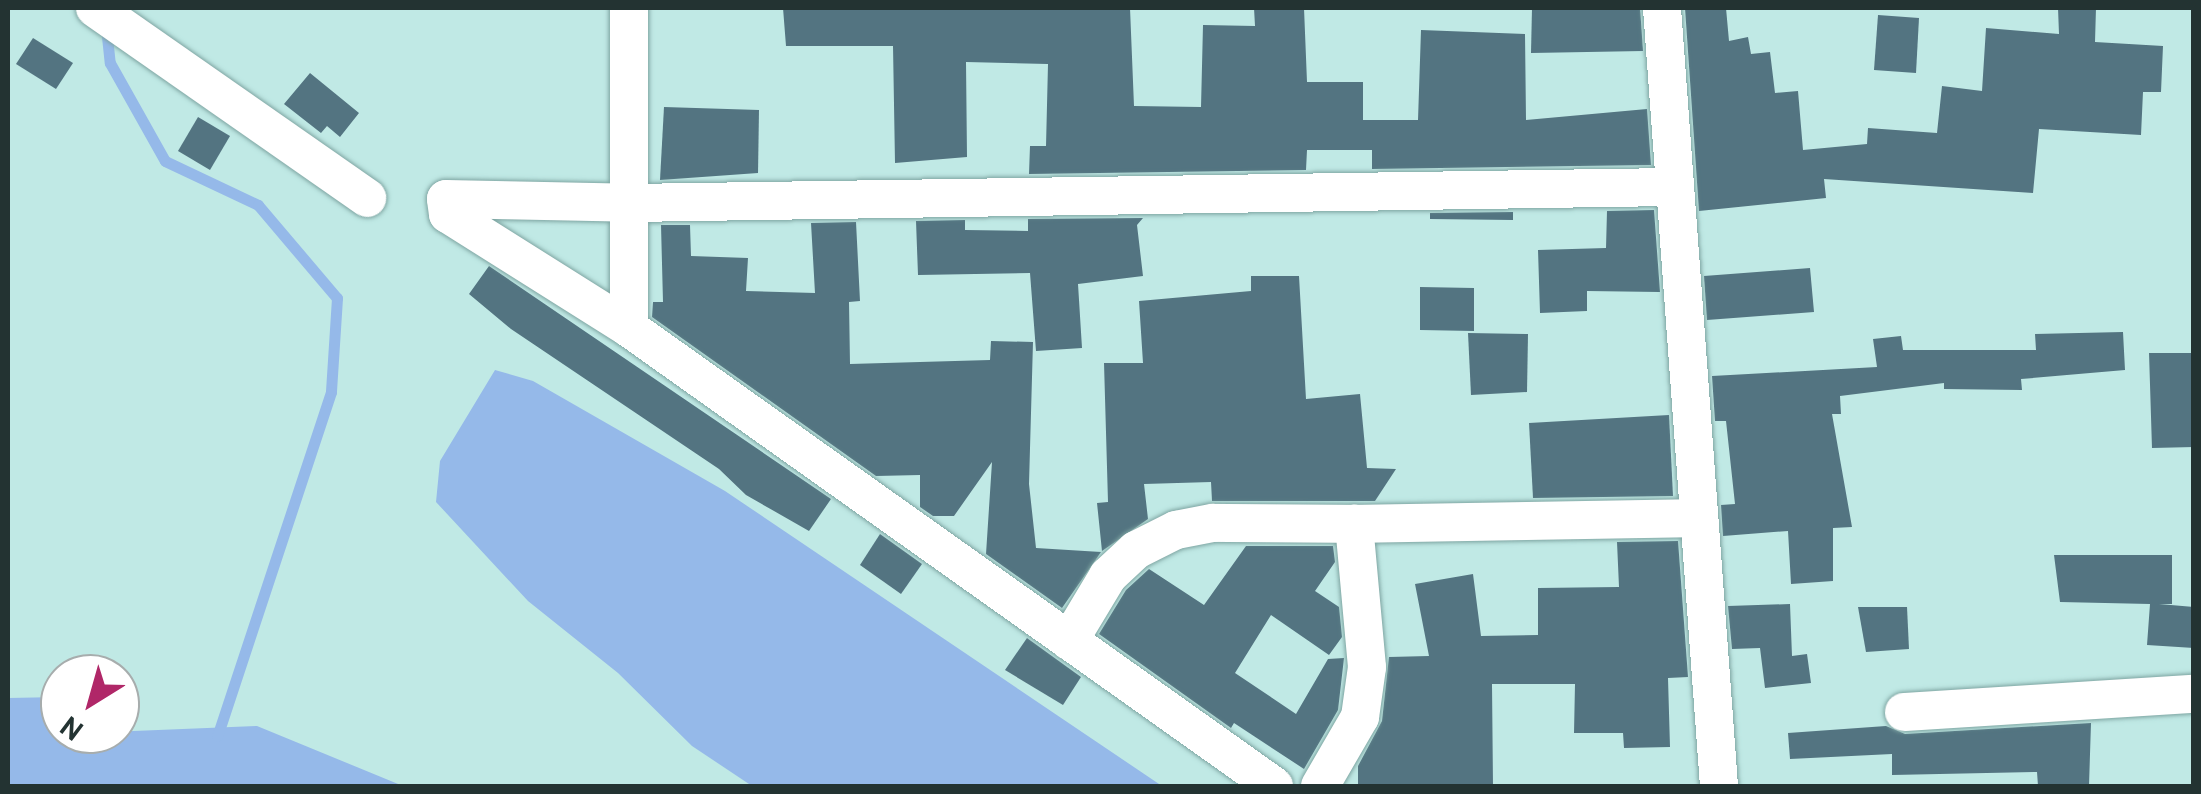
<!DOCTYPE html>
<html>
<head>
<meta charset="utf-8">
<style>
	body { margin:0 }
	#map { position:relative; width:2201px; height:794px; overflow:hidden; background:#c0e9e5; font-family:Overpass,sans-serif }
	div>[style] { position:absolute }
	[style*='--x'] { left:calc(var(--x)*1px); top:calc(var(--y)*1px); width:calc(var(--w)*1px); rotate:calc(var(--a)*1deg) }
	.water>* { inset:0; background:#95b9e9 }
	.stream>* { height:11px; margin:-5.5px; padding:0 5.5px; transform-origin:5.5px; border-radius:5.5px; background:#95b9e9 }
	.building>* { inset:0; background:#537481 }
	.roads { filter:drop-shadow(0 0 2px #7ea5a2) drop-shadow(0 0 2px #7ea5a2) }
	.street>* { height:38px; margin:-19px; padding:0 19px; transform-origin:19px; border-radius:19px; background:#fff }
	span { translate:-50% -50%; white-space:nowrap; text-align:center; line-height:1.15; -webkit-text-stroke:10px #fff; paint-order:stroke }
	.frame { position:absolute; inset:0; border:10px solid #233332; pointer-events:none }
	.north { position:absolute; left:40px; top:654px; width:100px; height:100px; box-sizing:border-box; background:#fff; border:2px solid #a7adad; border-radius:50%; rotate:217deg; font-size:28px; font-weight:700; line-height:40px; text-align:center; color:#233332 }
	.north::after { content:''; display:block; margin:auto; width:35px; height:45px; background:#b02768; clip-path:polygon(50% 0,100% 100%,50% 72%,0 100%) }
</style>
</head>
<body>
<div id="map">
	<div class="water">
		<div style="clip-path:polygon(495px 370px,533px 381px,725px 491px,1162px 786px,752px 786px,692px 746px,618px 673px,528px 601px,436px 502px,440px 461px)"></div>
		<div style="clip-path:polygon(60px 697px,60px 734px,257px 726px,403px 786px,8px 786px,8px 698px)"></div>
	</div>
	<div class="stream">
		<div style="--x:106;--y:27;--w:36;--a:84"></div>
		<div style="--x:110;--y:63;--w:112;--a:60.7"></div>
		<div style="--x:165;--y:161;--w:103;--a:25.3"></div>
		<div style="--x:258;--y:205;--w:122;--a:49.7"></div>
		<div style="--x:337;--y:298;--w:94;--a:93.7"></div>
		<div style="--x:331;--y:392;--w:362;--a:108.3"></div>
	</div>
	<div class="building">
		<div style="clip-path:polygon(783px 8px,1130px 8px,1134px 106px,1201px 107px,1203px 25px,1255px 26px,1254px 8px,1304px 8px,1307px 82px,1363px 82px,1363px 120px,1418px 120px,1421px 30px,1525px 34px,1526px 120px,1647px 109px,1651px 165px,1372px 169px,1372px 150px,1307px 150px,1306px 170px,1029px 174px,1030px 146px,1046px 146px,1048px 64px,966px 62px,967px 157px,895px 163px,893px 46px,786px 46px)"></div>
		<div style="clip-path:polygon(1532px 8px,1640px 8px,1643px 51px,1531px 53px)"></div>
		<div style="clip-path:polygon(1685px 8px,1726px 8px,1729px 41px,1748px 37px,1751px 54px,1770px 52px,1775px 93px,1798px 91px,1803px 150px,1867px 144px,1868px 128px,1937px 133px,1942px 86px,1982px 91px,1986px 28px,2059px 34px,2058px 8px,2096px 8px,2095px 42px,2163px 46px,2161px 92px,2143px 92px,2141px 135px,2039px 129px,2033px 193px,1824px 179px,1826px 198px,1699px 211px)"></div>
		<div style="clip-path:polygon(1878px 15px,1919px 18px,1916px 73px,1874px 70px)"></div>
		<div style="clip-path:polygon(33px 38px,73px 63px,56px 89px,16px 64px)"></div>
		<div style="clip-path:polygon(310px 73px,359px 113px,340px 137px,327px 126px,321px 133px,284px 104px)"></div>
		<div style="clip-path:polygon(664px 107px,759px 110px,758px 173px,660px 180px)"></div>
		<div style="clip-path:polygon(198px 117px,230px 136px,210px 170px,178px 151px)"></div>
		<div style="clip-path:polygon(1654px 210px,1660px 292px,1587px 291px,1587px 311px,1540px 313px,1538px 250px,1606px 248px,1607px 211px)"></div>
		<div style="clip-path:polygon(1513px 212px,1513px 220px,1430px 219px,1430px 213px)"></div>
		<div style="clip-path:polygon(1143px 218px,1137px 225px,1143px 276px,1078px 284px,1082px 348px,1036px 351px,1030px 273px,918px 275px,916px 221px,965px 220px,965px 230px,1028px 231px,1028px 219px)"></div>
		<div style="clip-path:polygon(856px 222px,860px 301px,849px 302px,850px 364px,990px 360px,991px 341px,1033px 342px,1029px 484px,1036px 548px,1101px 552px,1062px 608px,986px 554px,992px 462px,954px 516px,933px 516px,920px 507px,920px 475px,876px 476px,652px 317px,653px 302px,663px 302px,661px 225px,690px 225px,691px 256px,748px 258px,746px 291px,815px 293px,811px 223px)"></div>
		<div style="clip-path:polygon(489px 266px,831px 499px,809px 531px,746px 495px,719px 469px,511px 329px,469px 294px)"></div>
		<div style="clip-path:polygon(1810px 268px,1814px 312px,1707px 320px,1704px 276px)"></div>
		<div style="clip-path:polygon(1251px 276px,1299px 276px,1306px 399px,1360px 394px,1367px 468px,1396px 469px,1375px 501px,1212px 501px,1211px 482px,1144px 484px,1148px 519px,1102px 551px,1097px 503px,1108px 502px,1104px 363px,1143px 363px,1139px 301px,1251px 291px)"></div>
		<div style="clip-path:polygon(1420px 287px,1474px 288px,1474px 331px,1420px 330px)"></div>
		<div style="clip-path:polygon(2123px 332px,2125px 370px,2021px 379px,2022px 390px,1944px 389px,1944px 383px,1840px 396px,1841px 414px,1832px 414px,1852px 527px,1833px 528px,1833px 581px,1791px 584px,1788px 531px,1723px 536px,1721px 505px,1735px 504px,1726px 421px,1715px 421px,1712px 376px,1877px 367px,1873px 339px,1901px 336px,1903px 350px,2036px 350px,2035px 334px)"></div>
		<div style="clip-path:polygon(1468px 333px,1528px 334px,1527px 392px,1471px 395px)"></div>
		<div style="clip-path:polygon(2149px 353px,2194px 353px,2194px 447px,2152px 448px)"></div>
		<div style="clip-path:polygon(1669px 415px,1673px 496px,1533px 498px,1529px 423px)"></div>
		<div style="clip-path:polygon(880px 534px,922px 564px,901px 594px,860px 565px)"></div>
		<div style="clip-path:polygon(1678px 541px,1688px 677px,1668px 678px,1670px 747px,1624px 748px,1623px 733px,1574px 733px,1575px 684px,1492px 684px,1493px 786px,1358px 786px,1358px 766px,1382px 721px,1389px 657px,1429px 656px,1415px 584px,1473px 574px,1481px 636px,1538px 635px,1538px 588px,1619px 587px,1617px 542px)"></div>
		<div style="clip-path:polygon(1246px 546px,1333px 546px,1335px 562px,1315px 591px,1339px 607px,1342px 637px,1329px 655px,1271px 615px,1235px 673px,1296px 714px,1328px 659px,1344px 658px,1338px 710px,1304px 769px,1234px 723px,1231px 728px,1099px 634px,1126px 590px,1149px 569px,1204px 605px)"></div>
		<div style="clip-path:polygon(2054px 555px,2172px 555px,2172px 604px,2159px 604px,2194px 607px,2194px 648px,2147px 645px,2150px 604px,2060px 602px)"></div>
		<div style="clip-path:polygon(1790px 604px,1792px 656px,1807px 654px,1811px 683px,1765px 688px,1760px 648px,1732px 649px,1728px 606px)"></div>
		<div style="clip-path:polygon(1858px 607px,1907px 607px,1909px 649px,1866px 652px)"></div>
		<div style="clip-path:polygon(1027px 638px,1081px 677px,1063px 705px,1005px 670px)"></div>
		<div style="clip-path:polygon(2091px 723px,2089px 786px,2038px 786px,2037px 772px,1892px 775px,1892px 754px,1790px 759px,1788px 733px,1886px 726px,1905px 734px)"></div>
	</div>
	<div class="roads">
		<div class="street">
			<div style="--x:95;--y:8;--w:332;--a:34.9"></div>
			<div style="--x:1662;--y:8;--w:780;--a:85.81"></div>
			<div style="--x:629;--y:328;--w:320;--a:-90"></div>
			<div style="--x:1069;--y:641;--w:76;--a:-59"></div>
			<div style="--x:1108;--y:576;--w:38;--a:-43"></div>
			<div style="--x:1136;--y:550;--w:45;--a:-26.6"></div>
			<div style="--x:1176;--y:530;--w:38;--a:-11"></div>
			<div style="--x:1213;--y:523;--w:141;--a:0.4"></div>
			<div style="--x:1904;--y:712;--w:291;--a:-3.6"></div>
			<div style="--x:1274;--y:786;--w:791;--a:-144.62"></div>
			<div style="--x:629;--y:328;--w:214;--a:-147.8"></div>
			<div style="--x:448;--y:214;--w:15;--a:-98"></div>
			<div style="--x:446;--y:199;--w:184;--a:1.2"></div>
			<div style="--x:630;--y:203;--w:1045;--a:-0.88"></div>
			<div style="--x:1320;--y:786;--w:80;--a:-59.9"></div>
			<div style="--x:1360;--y:717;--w:50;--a:-82"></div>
			<div style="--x:1367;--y:667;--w:144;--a:-95.2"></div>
			<div style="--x:1354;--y:524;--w:345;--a:-1"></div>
		</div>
	</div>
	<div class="frame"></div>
	<div class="north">N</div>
</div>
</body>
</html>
